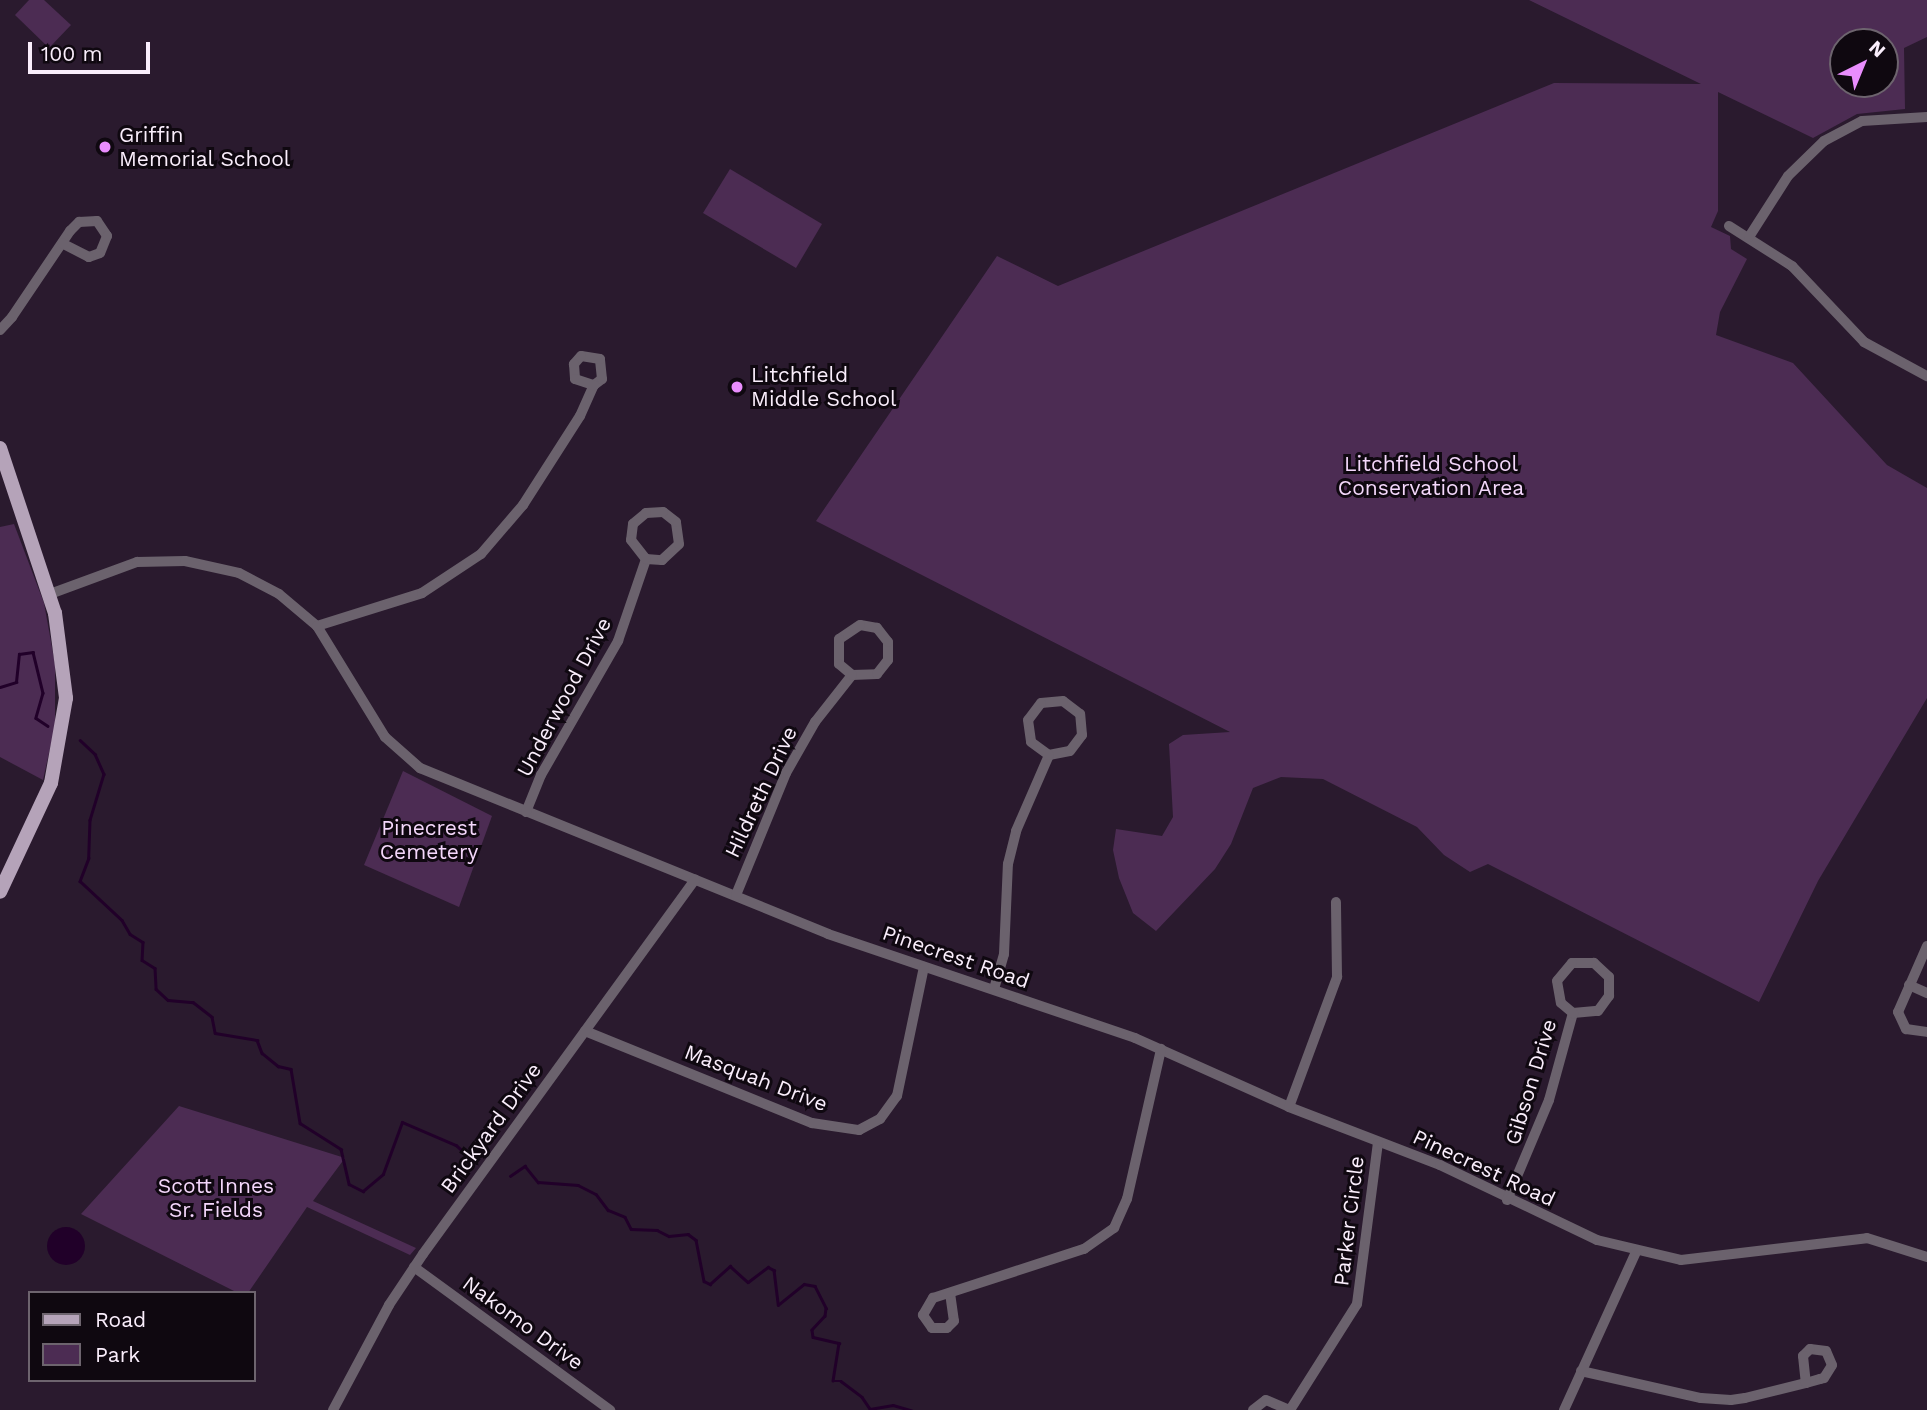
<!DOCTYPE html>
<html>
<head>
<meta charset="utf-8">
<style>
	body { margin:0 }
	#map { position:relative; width:1927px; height:1410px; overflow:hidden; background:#2a1a2e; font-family:"Work Sans",sans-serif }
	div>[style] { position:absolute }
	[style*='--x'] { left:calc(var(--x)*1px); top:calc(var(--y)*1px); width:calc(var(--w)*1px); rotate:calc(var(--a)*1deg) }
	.green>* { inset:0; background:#4c2c53 }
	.water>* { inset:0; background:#210029 }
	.round { border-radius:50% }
	.stream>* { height:2.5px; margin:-1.25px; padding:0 1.25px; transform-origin:1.25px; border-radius:1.25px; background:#210029 }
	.minor>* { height:10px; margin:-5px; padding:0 5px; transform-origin:5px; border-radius:5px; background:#6b626d }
	.major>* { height:14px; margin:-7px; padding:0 7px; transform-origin:7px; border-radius:7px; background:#b5a3b9 }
	.dots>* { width:19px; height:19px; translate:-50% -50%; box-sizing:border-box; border:4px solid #0f0810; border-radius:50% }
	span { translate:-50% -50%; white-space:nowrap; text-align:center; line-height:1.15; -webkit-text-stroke:6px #0f0810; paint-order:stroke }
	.poi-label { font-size:21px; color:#faeefc }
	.left { translate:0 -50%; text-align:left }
	.park-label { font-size:21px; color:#f4d7fb }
	.street-label { font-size:21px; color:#faeefc }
	.legend { position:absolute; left:28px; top:1291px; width:228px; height:91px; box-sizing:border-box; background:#0f0810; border:2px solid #6d646e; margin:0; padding:9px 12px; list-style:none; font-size:21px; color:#faeefc }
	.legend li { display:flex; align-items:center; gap:14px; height:35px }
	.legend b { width:35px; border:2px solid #6d646e }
	.north { position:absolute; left:1829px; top:28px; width:70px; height:70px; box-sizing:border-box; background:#0f0810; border:2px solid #6d646e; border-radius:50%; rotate:43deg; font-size:19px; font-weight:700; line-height:28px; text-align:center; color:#faeefc }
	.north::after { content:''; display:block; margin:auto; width:24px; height:32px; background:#e98dfd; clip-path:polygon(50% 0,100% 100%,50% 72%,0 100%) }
	.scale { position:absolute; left:28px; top:42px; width:122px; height:32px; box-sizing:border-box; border:4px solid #faeefc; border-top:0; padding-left:9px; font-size:21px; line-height:24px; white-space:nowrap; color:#faeefc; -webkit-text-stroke:5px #0f0810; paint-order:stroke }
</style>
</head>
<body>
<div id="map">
	<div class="green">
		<div style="clip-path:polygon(29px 0,44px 0,71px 25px,49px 48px,15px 15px)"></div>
		<div style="clip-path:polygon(evenodd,1529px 0,1927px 0,1927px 37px,1904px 48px,1905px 109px,1857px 114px,1813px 138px,1718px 92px,1718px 211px,1711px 227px,1730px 236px,1731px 249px,1747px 259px,1720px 312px,1716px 335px,1793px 363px,1887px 465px,1927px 488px,1927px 698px,1818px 881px,1759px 1002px,1488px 864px,1470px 872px,1444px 855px,1417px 827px,1323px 779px,1281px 777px,1253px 788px,1231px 844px,1215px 869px,1156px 931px,1133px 913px,1119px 878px,1113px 850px,1116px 829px,1162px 836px,1173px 817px,1169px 744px,1183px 735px,1230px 732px,816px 521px,997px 256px,1058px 286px,1554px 83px,1701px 84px,1529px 0,1843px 42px,1885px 42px,1885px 84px,1843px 84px,1843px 42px)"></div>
		<div style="clip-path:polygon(730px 169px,822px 224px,796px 268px,703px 213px)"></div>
		<div style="clip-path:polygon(14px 524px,44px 603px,55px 664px,55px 726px,43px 780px,0 757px,0 527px)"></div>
		<div style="clip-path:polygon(403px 771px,492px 816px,459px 907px,364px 865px)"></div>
		<div style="clip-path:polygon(179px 1106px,345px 1158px,313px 1201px,416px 1248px,410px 1255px,307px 1207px,248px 1293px,238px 1293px,81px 1214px)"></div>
	</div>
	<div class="water">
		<div class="round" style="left:47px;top:1227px;width:38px;height:38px"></div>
	</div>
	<div class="stream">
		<div style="--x:0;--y:687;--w:17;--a:-17"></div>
		<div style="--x:16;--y:682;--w:28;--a:-84"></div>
		<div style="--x:19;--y:654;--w:14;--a:-8"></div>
		<div style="--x:33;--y:652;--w:42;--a:76.3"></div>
		<div style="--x:43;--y:693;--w:26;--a:106"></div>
		<div style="--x:36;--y:718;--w:14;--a:34"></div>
		<div style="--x:80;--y:740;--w:21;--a:43"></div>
		<div style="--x:95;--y:754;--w:22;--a:66"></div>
		<div style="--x:104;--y:774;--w:48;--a:106.9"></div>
		<div style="--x:90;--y:820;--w:38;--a:92"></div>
		<div style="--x:89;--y:858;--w:25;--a:111"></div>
		<div style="--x:80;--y:881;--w:57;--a:42.9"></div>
		<div style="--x:122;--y:920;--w:16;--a:60"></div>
		<div style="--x:130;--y:934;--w:15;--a:32"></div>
		<div style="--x:143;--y:942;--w:18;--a:93"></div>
		<div style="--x:142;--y:960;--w:15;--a:32"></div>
		<div style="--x:155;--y:968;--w:21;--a:87"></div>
		<div style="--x:156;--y:989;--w:16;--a:43"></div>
		<div style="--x:168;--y:1000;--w:25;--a:5"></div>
		<div style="--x:193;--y:1002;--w:24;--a:38"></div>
		<div style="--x:212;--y:1017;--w:16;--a:79"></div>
		<div style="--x:215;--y:1033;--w:43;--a:9.5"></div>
		<div style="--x:257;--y:1040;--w:14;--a:69"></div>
		<div style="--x:262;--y:1053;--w:21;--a:39"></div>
		<div style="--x:278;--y:1066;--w:13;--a:13"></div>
		<div style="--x:291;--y:1069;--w:55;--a:80.5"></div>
		<div style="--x:300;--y:1123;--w:49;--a:32.4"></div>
		<div style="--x:341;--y:1149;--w:36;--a:77"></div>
		<div style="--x:349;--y:1184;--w:16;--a:27"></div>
		<div style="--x:363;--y:1191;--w:26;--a:-40"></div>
		<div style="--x:383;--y:1174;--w:55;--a:-69.9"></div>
		<div style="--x:402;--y:1122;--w:59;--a:23.1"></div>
		<div style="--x:456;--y:1145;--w:13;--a:42"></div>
		<div style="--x:510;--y:1176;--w:18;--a:-34"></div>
		<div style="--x:525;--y:1166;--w:21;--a:51"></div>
		<div style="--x:538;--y:1182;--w:40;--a:4.3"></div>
		<div style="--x:578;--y:1185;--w:20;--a:27"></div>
		<div style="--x:596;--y:1194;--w:20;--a:53"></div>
		<div style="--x:608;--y:1210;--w:18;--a:22"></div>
		<div style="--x:625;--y:1217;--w:13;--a:63"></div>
		<div style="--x:631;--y:1229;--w:26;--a:2"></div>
		<div style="--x:657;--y:1230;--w:13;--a:27"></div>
		<div style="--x:669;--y:1236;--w:19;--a:-6"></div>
		<div style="--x:688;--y:1234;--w:10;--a:37"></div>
		<div style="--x:696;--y:1240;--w:42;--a:79"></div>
		<div style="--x:704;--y:1281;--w:7;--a:27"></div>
		<div style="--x:710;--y:1284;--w:27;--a:-42"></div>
		<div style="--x:730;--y:1266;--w:24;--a:42"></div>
		<div style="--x:748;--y:1282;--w:25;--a:-37"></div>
		<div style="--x:768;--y:1267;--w:7;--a:27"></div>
		<div style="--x:774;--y:1270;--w:35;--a:83"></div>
		<div style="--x:778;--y:1305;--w:33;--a:-39"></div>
		<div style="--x:804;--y:1284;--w:11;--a:10"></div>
		<div style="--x:815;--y:1286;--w:25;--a:63"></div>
		<div style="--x:826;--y:1308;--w:8;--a:97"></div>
		<div style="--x:825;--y:1316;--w:19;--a:133"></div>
		<div style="--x:812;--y:1330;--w:7;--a:82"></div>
		<div style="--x:813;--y:1337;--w:27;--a:13"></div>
		<div style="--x:839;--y:1343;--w:38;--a:99"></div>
		<div style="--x:833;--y:1381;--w:8;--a:0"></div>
		<div style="--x:841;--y:1381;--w:26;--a:37"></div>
		<div style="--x:862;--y:1397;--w:14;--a:56"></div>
		<div style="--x:870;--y:1409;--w:23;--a:-10"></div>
		<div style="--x:893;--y:1405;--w:19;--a:16"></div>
	</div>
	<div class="minor">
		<div style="--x:1729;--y:226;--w:75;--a:32.4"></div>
		<div style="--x:1792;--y:266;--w:105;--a:46.5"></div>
		<div style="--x:1864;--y:342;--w:72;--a:28.4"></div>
		<div style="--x:1749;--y:237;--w:72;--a:-57.4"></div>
		<div style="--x:1788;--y:176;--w:50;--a:-44.2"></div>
		<div style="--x:1824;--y:141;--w:43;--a:-27.8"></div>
		<div style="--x:1862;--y:121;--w:65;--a:-3.5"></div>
		<div style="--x:0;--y:330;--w:18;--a:-47"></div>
		<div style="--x:12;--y:317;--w:104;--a:-56"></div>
		<div style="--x:70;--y:231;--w:13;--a:-45"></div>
		<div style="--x:79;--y:222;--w:18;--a:-3"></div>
		<div style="--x:97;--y:221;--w:18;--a:56"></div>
		<div style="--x:107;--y:236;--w:18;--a:112"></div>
		<div style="--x:100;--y:253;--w:12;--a:160"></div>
		<div style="--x:89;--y:257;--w:30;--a:-153"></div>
		<div style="--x:50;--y:594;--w:93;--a:-20.2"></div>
		<div style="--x:137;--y:562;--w:48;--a:-1.2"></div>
		<div style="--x:185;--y:561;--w:55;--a:12.5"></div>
		<div style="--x:239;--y:573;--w:45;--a:27.7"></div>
		<div style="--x:279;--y:594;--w:50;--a:40.1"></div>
		<div style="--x:317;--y:626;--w:130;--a:58.5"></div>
		<div style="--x:385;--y:737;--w:47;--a:41.5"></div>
		<div style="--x:420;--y:768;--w:440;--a:22.1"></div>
		<div style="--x:828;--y:934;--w:324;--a:18.7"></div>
		<div style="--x:1135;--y:1038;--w:169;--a:24.1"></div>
		<div style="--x:1289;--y:1107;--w:162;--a:21"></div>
		<div style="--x:1440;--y:1165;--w:174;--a:25.5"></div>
		<div style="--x:1597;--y:1240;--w:86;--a:13.4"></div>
		<div style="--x:1681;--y:1260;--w:187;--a:-6.7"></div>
		<div style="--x:1867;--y:1238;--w:63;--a:17.6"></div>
		<div style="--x:317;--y:626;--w:110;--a:-17.4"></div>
		<div style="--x:422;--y:593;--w:71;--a:-33.5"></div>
		<div style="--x:481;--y:554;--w:65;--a:-49.4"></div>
		<div style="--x:523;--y:505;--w:106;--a:-57.4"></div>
		<div style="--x:580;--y:416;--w:34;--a:-66"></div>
		<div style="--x:594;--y:385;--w:10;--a:-37"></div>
		<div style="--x:602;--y:379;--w:20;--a:-96"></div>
		<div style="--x:600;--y:359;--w:19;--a:-171"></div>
		<div style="--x:581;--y:356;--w:11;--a:131"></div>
		<div style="--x:574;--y:364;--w:15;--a:86"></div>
		<div style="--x:575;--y:379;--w:20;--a:18"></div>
		<div style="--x:526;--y:812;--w:40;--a:-68"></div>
		<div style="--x:541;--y:775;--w:155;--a:-60.1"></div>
		<div style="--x:618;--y:641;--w:87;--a:-71.1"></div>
		<div style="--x:646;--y:559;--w:16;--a:4"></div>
		<div style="--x:662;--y:560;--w:23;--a:-43"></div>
		<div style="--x:679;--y:544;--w:22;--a:-98"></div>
		<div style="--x:676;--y:522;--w:16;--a:-142"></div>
		<div style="--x:663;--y:512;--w:17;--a:177"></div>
		<div style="--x:646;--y:513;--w:17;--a:140"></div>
		<div style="--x:633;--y:524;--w:16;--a:97"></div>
		<div style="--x:631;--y:540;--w:24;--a:52"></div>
		<div style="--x:736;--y:895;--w:132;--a:-67.7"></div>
		<div style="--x:786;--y:773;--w:59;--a:-60.4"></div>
		<div style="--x:815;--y:722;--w:60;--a:-51.8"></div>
		<div style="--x:852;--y:675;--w:25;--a:-2"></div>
		<div style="--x:877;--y:674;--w:18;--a:-52"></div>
		<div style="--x:888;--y:660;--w:18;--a:-90"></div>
		<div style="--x:888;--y:642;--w:18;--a:-128"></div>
		<div style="--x:877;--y:628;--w:17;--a:-170"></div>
		<div style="--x:860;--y:625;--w:25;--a:146"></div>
		<div style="--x:839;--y:639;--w:25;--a:90"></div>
		<div style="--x:839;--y:664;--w:17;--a:40"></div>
		<div style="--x:1927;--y:946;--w:72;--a:113.7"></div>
		<div style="--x:1898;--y:1012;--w:19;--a:65"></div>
		<div style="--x:1906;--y:1029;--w:21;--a:8"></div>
		<div style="--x:1909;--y:985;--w:20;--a:24"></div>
		<div style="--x:994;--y:989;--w:36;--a:-74"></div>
		<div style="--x:1004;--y:954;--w:90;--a:-87.5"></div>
		<div style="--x:1008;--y:864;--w:34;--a:-76"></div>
		<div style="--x:1016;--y:831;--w:83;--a:-66.5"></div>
		<div style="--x:1049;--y:755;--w:21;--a:-11"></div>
		<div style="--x:1070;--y:751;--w:20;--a:-53"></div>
		<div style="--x:1082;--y:735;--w:21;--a:-95"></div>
		<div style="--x:1080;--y:714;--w:21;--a:-143"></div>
		<div style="--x:1063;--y:701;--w:22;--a:175"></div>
		<div style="--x:1041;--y:703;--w:21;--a:127"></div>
		<div style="--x:1028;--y:720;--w:22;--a:82"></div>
		<div style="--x:1031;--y:742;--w:22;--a:36"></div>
		<div style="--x:585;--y:1031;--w:245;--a:22.1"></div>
		<div style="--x:812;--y:1123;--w:48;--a:8.5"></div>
		<div style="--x:859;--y:1130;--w:24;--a:-28"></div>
		<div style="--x:880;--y:1119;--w:29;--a:-54"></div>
		<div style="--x:897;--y:1096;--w:132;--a:-78.2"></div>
		<div style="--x:1289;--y:1107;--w:139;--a:-69.7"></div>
		<div style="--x:1337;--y:977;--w:75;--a:-90.8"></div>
		<div style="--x:1507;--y:1200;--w:108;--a:-67.2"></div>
		<div style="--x:1549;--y:1100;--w:90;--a:-74.6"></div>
		<div style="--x:1573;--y:1013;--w:25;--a:-5"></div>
		<div style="--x:1598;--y:1011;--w:19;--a:-54"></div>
		<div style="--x:1609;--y:996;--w:19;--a:-90"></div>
		<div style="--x:1609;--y:977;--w:21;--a:-137"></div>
		<div style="--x:1594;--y:963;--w:22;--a:180"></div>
		<div style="--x:1572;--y:963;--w:23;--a:130"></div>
		<div style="--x:1557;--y:981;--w:22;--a:80"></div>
		<div style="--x:1561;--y:1003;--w:16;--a:40"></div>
		<div style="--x:414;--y:1267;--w:243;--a:36.1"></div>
		<div style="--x:950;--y:1293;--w:28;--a:82"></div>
		<div style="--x:954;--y:1321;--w:10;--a:135"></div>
		<div style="--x:947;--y:1328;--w:15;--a:180"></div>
		<div style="--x:932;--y:1328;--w:16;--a:-125"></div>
		<div style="--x:923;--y:1315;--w:20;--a:-60"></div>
		<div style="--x:933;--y:1298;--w:159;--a:-18"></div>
		<div style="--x:1084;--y:1249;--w:37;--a:-35"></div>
		<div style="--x:1114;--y:1228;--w:32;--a:-66"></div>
		<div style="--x:1127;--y:1199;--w:154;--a:-77.2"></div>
		<div style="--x:1581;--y:1371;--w:123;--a:12.7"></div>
		<div style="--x:1701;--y:1398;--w:30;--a:4"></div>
		<div style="--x:1731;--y:1400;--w:14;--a:-8"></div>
		<div style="--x:1745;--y:1398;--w:63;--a:-13.8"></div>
		<div style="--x:1806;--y:1383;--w:15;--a:-16"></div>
		<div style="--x:1820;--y:1379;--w:4;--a:-14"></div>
		<div style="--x:1824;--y:1378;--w:15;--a:-58"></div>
		<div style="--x:1832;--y:1365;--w:15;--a:-113"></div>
		<div style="--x:1826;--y:1351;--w:16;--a:-173"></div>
		<div style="--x:1810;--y:1349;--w:10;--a:135"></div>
		<div style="--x:1803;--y:1356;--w:27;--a:84"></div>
		<div style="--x:333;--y:1410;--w:119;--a:-61.9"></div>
		<div style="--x:389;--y:1305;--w:61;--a:-56.3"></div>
		<div style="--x:423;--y:1254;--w:463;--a:-54"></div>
		<div style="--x:1253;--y:1410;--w:16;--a:-38"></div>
		<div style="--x:1266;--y:1400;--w:25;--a:23"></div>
		<div style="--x:1290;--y:1410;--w:125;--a:-57.7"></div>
		<div style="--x:1357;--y:1304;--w:162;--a:-82.6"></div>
		<div style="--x:1564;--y:1410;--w:174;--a:-65.5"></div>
	</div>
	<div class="major">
		<div style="--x:0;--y:448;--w:174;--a:71.6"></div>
		<div style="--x:55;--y:613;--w:86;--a:82.6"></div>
		<div style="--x:66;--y:698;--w:86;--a:100"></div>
		<div style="--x:51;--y:783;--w:120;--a:115.1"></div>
	</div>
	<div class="dots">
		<div style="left:105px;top:147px;background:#e98dfd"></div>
		<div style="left:737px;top:387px;background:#e98dfd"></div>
	</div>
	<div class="poi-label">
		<span class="left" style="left:119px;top:147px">Griffin<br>Memorial School</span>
		<span class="left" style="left:751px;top:387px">Litchfield<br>Middle School</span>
	</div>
	<div class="park-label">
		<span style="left:1431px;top:476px">Litchfield School<br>Conservation Area</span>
		<span style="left:429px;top:840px">Pinecrest<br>Cemetery</span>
		<span style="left:216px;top:1198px">Scott Innes<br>Sr. Fields</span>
	</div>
	<div class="street-label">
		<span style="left:564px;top:697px;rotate:-62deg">Underwood Drive</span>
		<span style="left:761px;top:792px;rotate:-65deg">Hildreth Drive</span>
		<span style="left:956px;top:957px;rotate:19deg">Pinecrest Road</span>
		<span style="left:756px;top:1078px;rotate:21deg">Masquah Drive</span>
		<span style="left:1531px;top:1082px;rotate:-73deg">Gibson Drive</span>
		<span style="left:491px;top:1128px;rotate:-54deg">Brickyard Drive</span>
		<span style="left:1484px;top:1168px;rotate:25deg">Pinecrest Road</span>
		<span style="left:1349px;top:1221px;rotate:-83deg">Parker Circle</span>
		<span style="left:523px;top:1323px;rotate:36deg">Nakomo Drive</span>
	</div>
	<ul class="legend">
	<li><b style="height:9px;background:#b5a3b9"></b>Road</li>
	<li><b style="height:19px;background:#4c2c53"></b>Park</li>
	</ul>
	<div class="north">N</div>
	<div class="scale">100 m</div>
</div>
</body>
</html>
